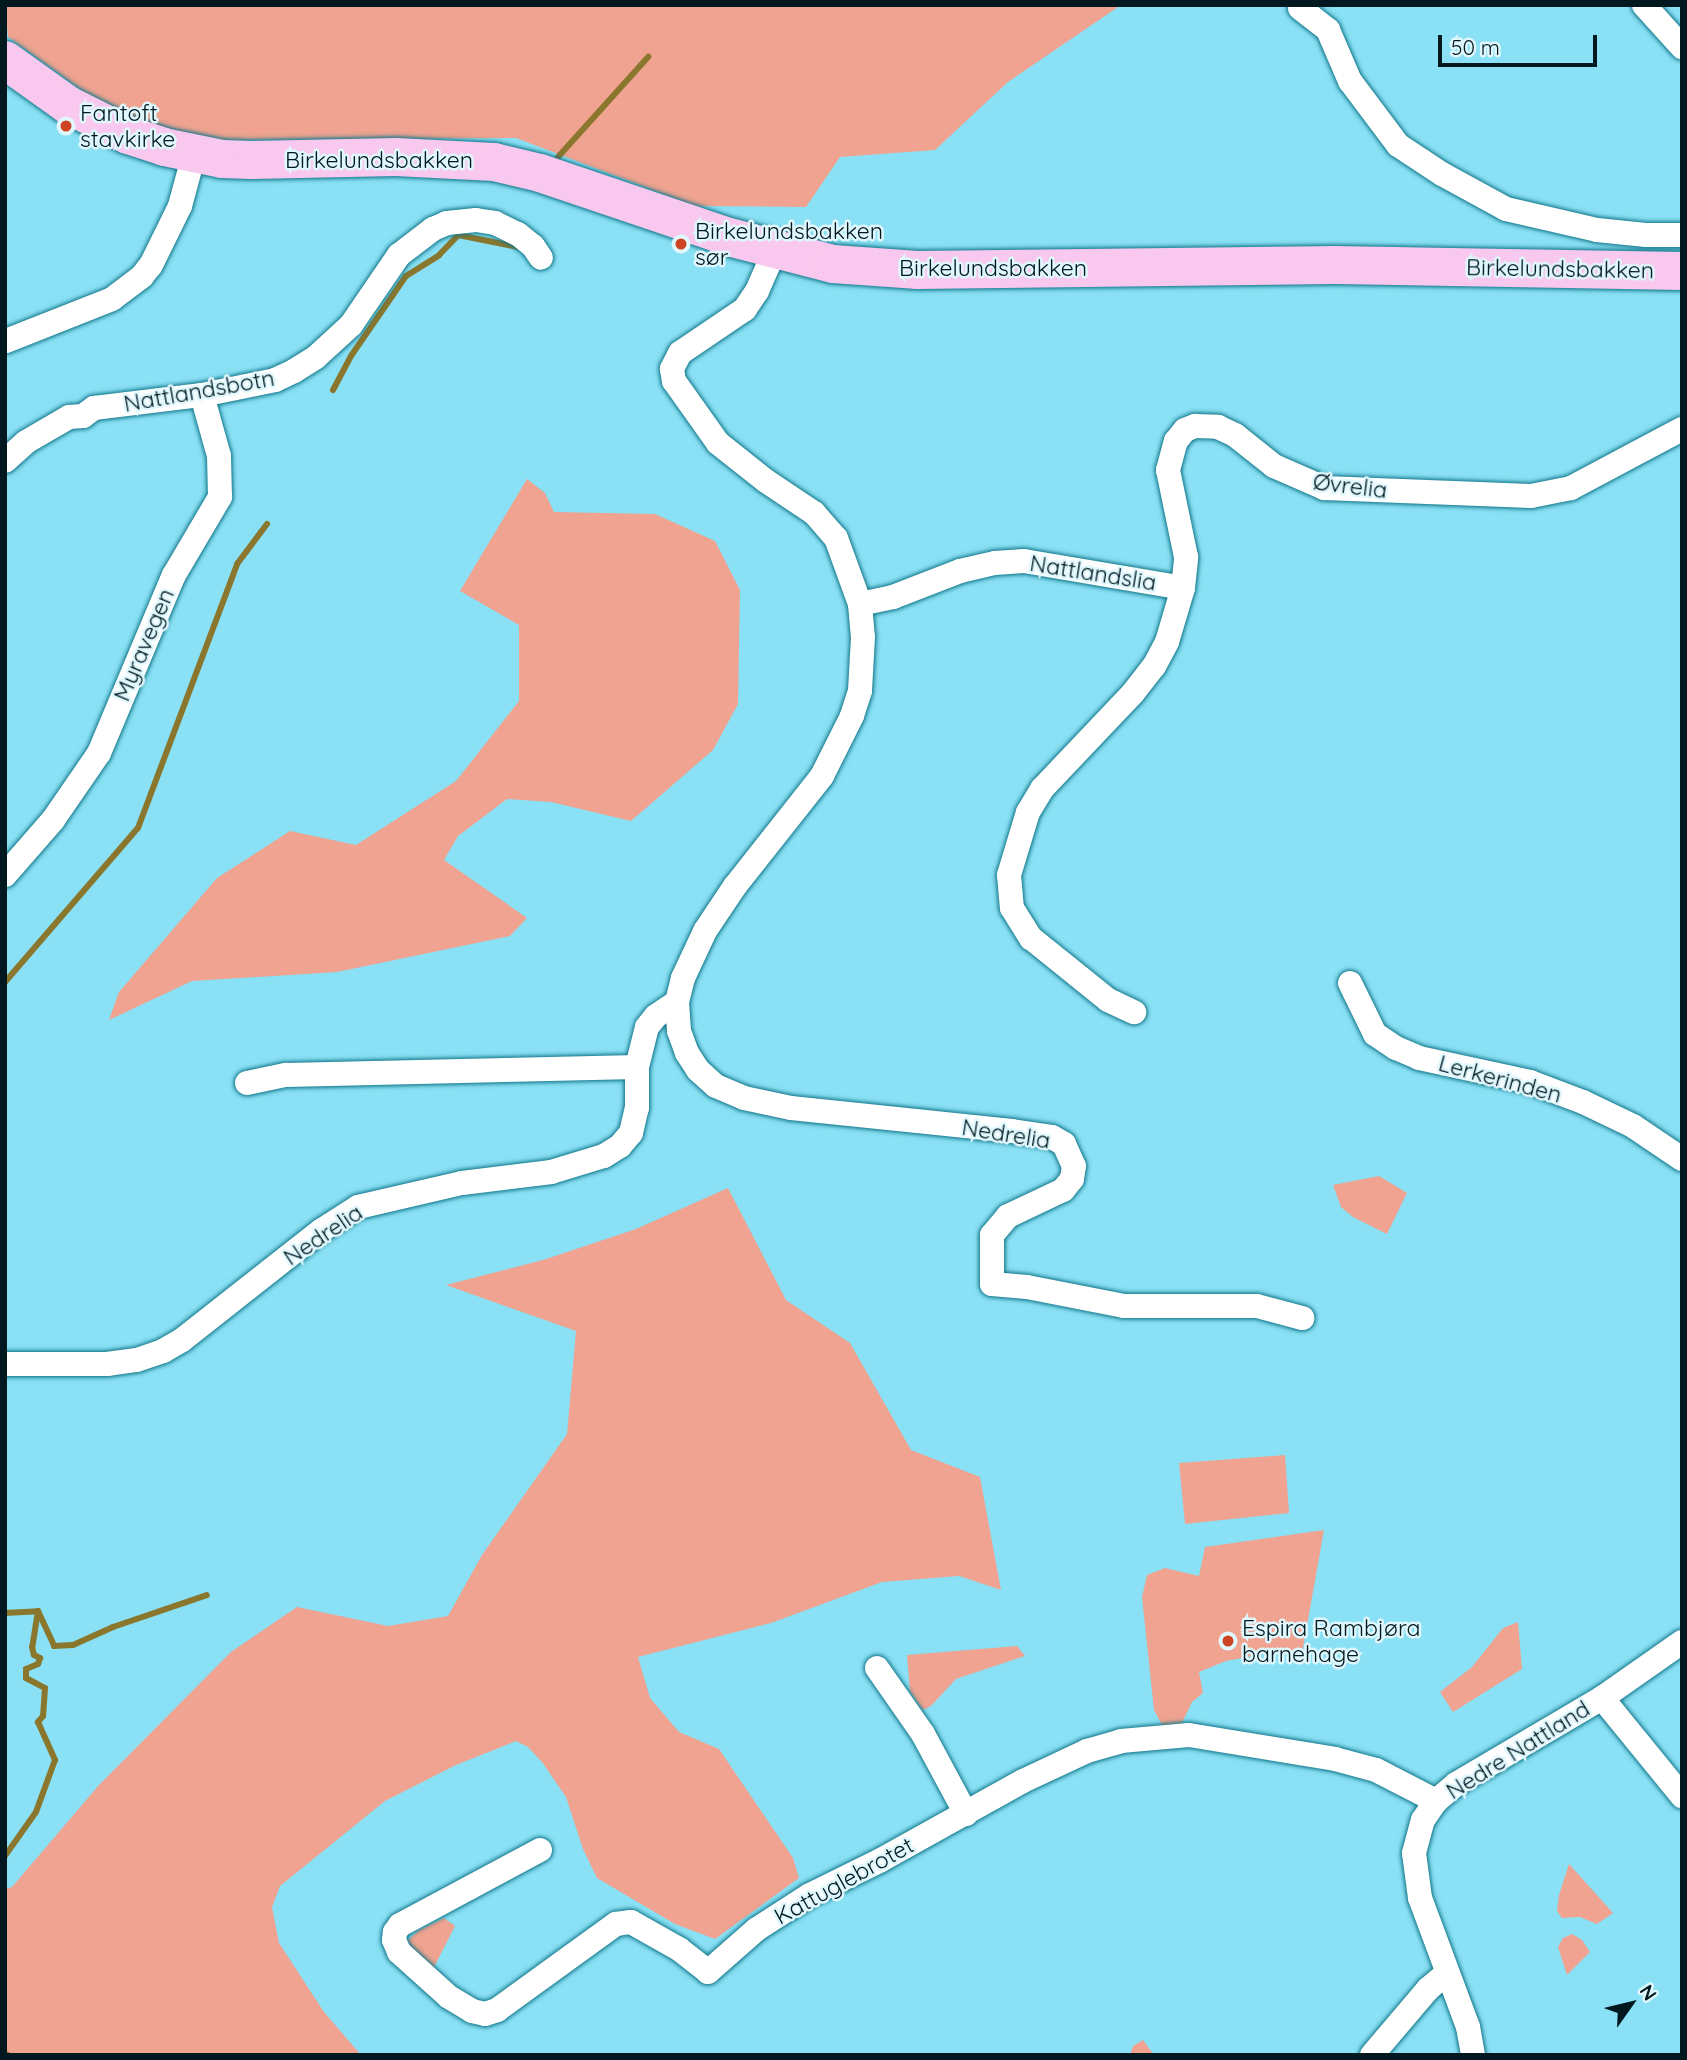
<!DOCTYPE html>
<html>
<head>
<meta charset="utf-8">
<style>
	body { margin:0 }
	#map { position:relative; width:1687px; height:2060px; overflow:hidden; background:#8ae1f5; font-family:Quicksand,sans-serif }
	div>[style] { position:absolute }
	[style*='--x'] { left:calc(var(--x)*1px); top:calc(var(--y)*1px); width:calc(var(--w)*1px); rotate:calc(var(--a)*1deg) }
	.green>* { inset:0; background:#efa390 }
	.stream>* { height:6px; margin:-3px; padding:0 3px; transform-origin:3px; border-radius:3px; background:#8a772d }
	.roads { filter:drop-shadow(0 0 2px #117689) drop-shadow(0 0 2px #117689) }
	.street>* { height:24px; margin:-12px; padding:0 12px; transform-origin:12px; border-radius:12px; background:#fff }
	.primary>* { height:38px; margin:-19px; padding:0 19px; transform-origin:19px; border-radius:19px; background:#f8c8ee }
	.dots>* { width:19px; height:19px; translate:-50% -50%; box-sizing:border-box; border:4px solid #dff7fd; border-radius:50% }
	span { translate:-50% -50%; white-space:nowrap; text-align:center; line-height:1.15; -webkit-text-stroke:5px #dff7fd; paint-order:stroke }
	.poi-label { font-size:23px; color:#00181e }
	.left { translate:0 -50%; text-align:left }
	.street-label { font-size:23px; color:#00181e }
	.frame { position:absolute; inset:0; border:7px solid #00181e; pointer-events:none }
	.north { position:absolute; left:1596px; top:1969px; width:70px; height:70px; -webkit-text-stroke:5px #dff7fd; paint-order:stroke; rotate:56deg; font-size:19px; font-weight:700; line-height:28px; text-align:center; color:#00181e }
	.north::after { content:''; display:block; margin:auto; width:24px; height:32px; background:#00181e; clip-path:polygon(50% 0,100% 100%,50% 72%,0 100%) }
	.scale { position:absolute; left:1438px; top:35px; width:159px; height:32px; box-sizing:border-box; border:4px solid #00181e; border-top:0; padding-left:9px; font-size:21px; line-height:24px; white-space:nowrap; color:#00181e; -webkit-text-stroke:5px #dff7fd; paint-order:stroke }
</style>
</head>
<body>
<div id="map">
	<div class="green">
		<div style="clip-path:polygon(5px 5px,1121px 5px,1008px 82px,935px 150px,840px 157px,806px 207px,695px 206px,516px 138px,209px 140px,133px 118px,90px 96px,8px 37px)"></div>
		<div style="clip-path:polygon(527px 479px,545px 493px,554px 512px,655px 514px,715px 541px,740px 590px,738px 704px,713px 750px,631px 821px,551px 802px,507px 799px,458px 836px,444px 860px,527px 918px,510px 936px,337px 972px,192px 981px,109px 1020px,119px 992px,217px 878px,290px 831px,356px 845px,456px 781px,519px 701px,519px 625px,460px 591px)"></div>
		<div style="clip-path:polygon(1379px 1176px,1407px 1193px,1387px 1234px,1353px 1217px,1341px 1207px,1333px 1185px)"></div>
		<div style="clip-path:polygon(728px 1188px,786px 1300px,850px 1343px,911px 1450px,980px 1477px,1001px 1590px,959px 1576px,882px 1582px,771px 1623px,638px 1657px,650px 1698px,679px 1732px,719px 1749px,793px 1858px,799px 1878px,715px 1939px,675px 1924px,597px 1878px,583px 1849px,566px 1797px,542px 1762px,528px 1747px,516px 1741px,456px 1765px,385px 1801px,280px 1886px,272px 1907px,279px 1943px,324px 2012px,361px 2055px,5px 2055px,5px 1889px,12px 1887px,99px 1785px,231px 1652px,297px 1607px,388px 1626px,448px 1616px,482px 1555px,567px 1434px,576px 1331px,446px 1285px,543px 1260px,636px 1229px)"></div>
		<div style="clip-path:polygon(1285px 1455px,1289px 1513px,1185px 1524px,1179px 1463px)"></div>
		<div style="clip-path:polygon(1324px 1530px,1301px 1659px,1278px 1651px,1226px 1661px,1199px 1672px,1203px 1693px,1192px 1702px,1181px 1725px,1162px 1725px,1154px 1710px,1142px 1597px,1147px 1575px,1165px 1568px,1199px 1576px,1205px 1547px)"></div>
		<div style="clip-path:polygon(1518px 1622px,1522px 1669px,1453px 1712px,1440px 1692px,1472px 1667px,1503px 1628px)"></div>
		<div style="clip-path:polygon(1017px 1646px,1025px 1656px,956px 1679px,931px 1706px,923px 1710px,910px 1692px,907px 1655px)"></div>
		<div style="clip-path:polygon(1569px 1864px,1613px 1913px,1597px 1924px,1580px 1917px,1562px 1918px,1557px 1911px,1559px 1895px)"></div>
		<div style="clip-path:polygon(444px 1918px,455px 1926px,431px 1973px,410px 1947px,408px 1940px,419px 1930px)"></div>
		<div style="clip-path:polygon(1572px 1934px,1582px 1940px,1590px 1952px,1567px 1975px,1558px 1947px,1563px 1938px)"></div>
		<div style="clip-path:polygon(1143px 2040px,1154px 2055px,1130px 2055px,1133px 2046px)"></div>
	</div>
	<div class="stream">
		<div style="--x:558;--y:157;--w:135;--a:-48"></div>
		<div style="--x:333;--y:390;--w:38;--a:-62"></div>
		<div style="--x:351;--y:356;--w:97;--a:-55.5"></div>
		<div style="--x:406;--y:276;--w:39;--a:-32"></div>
		<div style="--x:439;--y:255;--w:28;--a:-46"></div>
		<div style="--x:458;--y:235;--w:61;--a:11.3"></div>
		<div style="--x:5;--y:982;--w:203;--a:-49.2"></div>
		<div style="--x:138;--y:828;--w:282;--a:-69.4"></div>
		<div style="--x:237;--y:564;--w:50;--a:-53.1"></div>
		<div style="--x:38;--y:1611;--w:38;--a:65"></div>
		<div style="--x:54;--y:1646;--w:19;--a:-3"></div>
		<div style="--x:73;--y:1645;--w:44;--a:-24.2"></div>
		<div style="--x:113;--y:1627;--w:99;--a:-18.8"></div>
		<div style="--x:5;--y:1613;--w:33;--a:-3"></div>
		<div style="--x:38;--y:1611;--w:36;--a:99"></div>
		<div style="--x:32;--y:1647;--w:8;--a:76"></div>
		<div style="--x:34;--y:1655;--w:7;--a:27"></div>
		<div style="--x:40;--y:1658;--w:6;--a:108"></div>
		<div style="--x:38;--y:1664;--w:13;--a:157"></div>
		<div style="--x:26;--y:1669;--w:9;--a:90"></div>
		<div style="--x:26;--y:1678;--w:21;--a:28"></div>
		<div style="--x:45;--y:1688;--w:28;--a:94"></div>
		<div style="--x:43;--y:1716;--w:8;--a:130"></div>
		<div style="--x:38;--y:1722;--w:42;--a:65.9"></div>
		<div style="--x:55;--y:1760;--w:55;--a:110.1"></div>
		<div style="--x:36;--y:1812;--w:54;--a:125.2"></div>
		<div style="--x:5;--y:2054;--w:3;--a:18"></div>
	</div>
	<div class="roads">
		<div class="street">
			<div style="--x:1644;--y:5;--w:57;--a:47.9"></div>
			<div style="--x:1300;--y:8;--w:36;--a:38"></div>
			<div style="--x:1328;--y:30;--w:56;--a:66.7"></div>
			<div style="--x:1350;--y:81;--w:80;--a:53.1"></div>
			<div style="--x:1398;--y:145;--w:53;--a:33.4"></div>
			<div style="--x:1442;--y:174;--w:73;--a:28.7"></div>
			<div style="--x:1506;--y:209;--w:93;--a:13"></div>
			<div style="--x:1597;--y:230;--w:49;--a:5.8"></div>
			<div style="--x:1646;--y:235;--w:36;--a:0"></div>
			<div style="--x:775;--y:250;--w:45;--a:113.7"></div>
			<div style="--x:757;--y:291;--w:22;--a:124"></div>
			<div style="--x:745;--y:309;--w:78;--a:145.9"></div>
			<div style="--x:680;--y:353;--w:18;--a:117"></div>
			<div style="--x:672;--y:369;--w:12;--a:81"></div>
			<div style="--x:674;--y:381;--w:76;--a:54.6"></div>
			<div style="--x:718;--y:443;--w:61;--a:38.4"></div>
			<div style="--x:766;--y:481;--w:58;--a:33.7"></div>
			<div style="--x:814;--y:513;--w:33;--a:49"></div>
			<div style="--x:836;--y:538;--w:70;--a:70"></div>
			<div style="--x:860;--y:604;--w:33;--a:85"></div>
			<div style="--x:863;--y:637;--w:54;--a:93.2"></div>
			<div style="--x:860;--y:691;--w:26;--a:108"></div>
			<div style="--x:852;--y:716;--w:67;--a:116.6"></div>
			<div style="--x:822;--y:776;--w:140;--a:128.3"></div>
			<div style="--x:735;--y:886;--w:54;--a:123.7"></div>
			<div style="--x:705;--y:931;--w:52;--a:115.1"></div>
			<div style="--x:683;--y:978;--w:25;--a:104"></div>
			<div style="--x:677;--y:1002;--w:29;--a:86"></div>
			<div style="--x:679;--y:1031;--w:23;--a:70"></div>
			<div style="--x:687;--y:1053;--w:20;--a:57"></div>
			<div style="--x:698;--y:1070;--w:24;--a:42"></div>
			<div style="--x:716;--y:1086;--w:30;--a:23"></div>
			<div style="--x:744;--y:1098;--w:48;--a:12"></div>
			<div style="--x:791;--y:1108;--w:222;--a:5.9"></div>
			<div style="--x:1012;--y:1131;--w:40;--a:8.5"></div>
			<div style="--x:1052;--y:1137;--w:14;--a:30"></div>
			<div style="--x:1064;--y:1144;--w:24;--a:66"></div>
			<div style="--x:1074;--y:1166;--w:13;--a:99"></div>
			<div style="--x:1072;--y:1179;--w:14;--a:129"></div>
			<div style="--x:1063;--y:1190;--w:61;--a:154.7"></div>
			<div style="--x:1008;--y:1216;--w:25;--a:130"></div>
			<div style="--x:992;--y:1235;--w:49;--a:90"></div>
			<div style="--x:992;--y:1284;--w:35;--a:5"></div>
			<div style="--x:1027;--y:1287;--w:99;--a:11.1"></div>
			<div style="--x:1124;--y:1306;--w:133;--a:0"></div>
			<div style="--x:1257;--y:1306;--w:47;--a:14.9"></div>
			<div style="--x:6;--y:341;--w:114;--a:-21.6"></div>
			<div style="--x:112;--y:299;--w:38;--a:-37"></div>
			<div style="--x:142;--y:276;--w:14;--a:-51"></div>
			<div style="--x:151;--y:265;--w:66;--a:-63.8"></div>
			<div style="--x:180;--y:206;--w:54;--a:-74.9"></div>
			<div style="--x:5;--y:461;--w:28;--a:-42"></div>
			<div style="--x:26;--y:442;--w:50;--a:-30.2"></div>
			<div style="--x:69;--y:417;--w:14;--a:-4"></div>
			<div style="--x:83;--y:416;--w:14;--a:-36"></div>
			<div style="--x:94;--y:408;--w:109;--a:-6.9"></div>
			<div style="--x:202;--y:395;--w:75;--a:-11.6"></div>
			<div style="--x:275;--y:380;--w:21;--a:-25"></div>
			<div style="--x:294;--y:371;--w:25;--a:-32"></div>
			<div style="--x:315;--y:358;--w:49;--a:-42.5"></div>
			<div style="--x:351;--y:325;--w:85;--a:-55.6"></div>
			<div style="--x:399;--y:255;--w:43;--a:-37.4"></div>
			<div style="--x:433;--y:229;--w:15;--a:-23"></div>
			<div style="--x:447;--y:223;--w:29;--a:-6"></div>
			<div style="--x:476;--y:220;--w:19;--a:9"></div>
			<div style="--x:495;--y:223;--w:25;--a:26"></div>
			<div style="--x:518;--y:234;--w:19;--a:39"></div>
			<div style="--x:533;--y:246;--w:14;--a:56"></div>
			<div style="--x:1183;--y:588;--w:31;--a:-84"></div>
			<div style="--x:1186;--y:557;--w:89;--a:-101.7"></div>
			<div style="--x:1168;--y:470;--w:30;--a:-75"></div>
			<div style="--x:1176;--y:441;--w:14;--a:-51"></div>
			<div style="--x:1185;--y:430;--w:11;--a:-22"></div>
			<div style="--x:1195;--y:426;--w:23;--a:2"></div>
			<div style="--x:1218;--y:427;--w:19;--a:25"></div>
			<div style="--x:1235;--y:435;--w:50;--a:38.5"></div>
			<div style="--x:1274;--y:466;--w:55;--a:23.7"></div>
			<div style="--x:1324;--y:488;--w:207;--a:2.2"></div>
			<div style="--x:1531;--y:496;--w:41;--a:-11.3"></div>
			<div style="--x:1571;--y:488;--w:126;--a:-28"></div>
			<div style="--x:860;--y:604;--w:34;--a:-12"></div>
			<div style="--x:893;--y:597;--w:72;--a:-21.2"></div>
			<div style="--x:960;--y:571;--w:36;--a:-13"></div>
			<div style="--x:995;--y:563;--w:29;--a:-4"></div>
			<div style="--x:1024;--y:561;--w:161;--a:9.6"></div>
			<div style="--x:1183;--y:588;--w:56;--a:106.5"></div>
			<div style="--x:1167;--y:642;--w:27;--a:118"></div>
			<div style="--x:1154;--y:666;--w:34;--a:128"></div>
			<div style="--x:1133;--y:693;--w:132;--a:133.5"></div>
			<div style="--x:1042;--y:789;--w:27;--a:121"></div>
			<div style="--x:1028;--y:812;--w:66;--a:106.8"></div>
			<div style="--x:1009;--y:875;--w:33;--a:85"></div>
			<div style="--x:1012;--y:908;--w:36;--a:58"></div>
			<div style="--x:1031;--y:938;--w:99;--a:38.8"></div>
			<div style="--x:1108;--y:1000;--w:29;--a:25"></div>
			<div style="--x:5;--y:875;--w:73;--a:-48.9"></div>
			<div style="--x:53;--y:820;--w:81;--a:-55.5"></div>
			<div style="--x:99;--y:753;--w:193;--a:-67.2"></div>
			<div style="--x:174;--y:575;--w:91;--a:-59.5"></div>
			<div style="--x:220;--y:497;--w:41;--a:-91.4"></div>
			<div style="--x:219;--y:456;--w:63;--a:-105.6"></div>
			<div style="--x:1350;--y:983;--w:57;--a:63.9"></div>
			<div style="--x:1375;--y:1034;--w:25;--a:34"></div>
			<div style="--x:1396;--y:1048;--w:25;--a:23"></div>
			<div style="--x:1419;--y:1058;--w:114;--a:12.2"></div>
			<div style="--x:1530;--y:1082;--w:57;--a:20.7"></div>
			<div style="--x:1583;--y:1102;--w:55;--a:25.6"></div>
			<div style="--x:1633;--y:1126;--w:59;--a:34"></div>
			<div style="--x:247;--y:1083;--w:40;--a:-12"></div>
			<div style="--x:286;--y:1075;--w:351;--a:-1.3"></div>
			<div style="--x:5;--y:1364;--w:102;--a:0"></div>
			<div style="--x:107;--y:1364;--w:30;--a:-8"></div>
			<div style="--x:137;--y:1360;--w:28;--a:-19"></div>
			<div style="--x:163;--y:1351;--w:22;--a:-30"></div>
			<div style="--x:182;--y:1340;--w:178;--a:-38.2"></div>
			<div style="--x:322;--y:1230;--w:43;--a:-32.6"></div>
			<div style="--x:358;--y:1207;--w:107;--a:-13"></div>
			<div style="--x:462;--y:1183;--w:90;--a:-7"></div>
			<div style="--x:551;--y:1172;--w:55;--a:-16.8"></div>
			<div style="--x:604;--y:1156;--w:19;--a:-32"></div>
			<div style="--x:620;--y:1146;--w:17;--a:-50"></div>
			<div style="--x:631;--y:1133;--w:26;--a:-77"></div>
			<div style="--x:637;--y:1108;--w:41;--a:-90"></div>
			<div style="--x:637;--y:1067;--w:41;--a:-76"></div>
			<div style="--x:647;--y:1027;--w:14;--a:-51"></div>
			<div style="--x:656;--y:1016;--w:25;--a:-34"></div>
			<div style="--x:877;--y:1668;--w:80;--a:55.1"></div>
			<div style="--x:923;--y:1734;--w:91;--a:61.7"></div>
			<div style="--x:1602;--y:1698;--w:127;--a:50.8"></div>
			<div style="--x:540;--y:1850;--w:159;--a:151.8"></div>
			<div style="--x:400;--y:1925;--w:9;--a:126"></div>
			<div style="--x:395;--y:1932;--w:8;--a:97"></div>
			<div style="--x:394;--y:1940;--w:13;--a:67"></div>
			<div style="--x:399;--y:1952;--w:67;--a:42"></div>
			<div style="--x:449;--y:1997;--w:27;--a:31"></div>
			<div style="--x:472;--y:2011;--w:13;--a:13"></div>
			<div style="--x:485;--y:2014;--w:13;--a:-18"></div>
			<div style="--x:497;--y:2010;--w:147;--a:-35.9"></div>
			<div style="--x:616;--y:1924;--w:15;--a:-8"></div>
			<div style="--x:631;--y:1922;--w:55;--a:29.4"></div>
			<div style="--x:679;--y:1949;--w:37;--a:38"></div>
			<div style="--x:708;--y:1972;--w:65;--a:-41.3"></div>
			<div style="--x:757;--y:1929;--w:63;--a:-32.7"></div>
			<div style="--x:810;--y:1895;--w:79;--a:-26.2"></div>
			<div style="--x:881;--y:1860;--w:162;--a:-29.1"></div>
			<div style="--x:1023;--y:1781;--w:71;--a:-25.1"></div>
			<div style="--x:1087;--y:1751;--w:35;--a:-16"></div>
			<div style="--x:1121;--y:1741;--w:68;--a:-5"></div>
			<div style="--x:1189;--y:1735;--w:148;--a:9.3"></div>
			<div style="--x:1335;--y:1759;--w:42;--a:15"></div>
			<div style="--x:1376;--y:1770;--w:68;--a:27.3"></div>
			<div style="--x:1372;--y:2055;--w:87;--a:-49.7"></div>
			<div style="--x:1428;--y:1989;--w:25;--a:-40"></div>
			<div style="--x:1473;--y:2055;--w:28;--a:-100"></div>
			<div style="--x:1468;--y:2027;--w:138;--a:-110.4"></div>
			<div style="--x:1420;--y:1898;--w:45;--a:-97.6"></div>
			<div style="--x:1414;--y:1853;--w:34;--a:-75"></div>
			<div style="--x:1423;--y:1820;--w:23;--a:-56"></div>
			<div style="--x:1436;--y:1801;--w:26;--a:-40"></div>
			<div style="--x:1456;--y:1784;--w:169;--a:-30.5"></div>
			<div style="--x:1602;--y:1698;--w:98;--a:-35"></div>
		</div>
		<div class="primary">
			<div style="--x:5;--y:60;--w:77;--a:35.5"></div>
			<div style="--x:68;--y:105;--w:67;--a:26.6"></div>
			<div style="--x:128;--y:135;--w:38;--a:18"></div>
			<div style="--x:164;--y:147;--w:59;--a:11.7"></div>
			<div style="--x:222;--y:159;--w:30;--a:2"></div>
			<div style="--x:252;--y:160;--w:144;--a:-1.2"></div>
			<div style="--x:396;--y:157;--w:98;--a:2.9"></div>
			<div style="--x:494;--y:162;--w:47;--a:13.4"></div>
			<div style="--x:540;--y:173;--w:200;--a:18.7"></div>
			<div style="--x:729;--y:237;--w:107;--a:14.6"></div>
			<div style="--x:833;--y:264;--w:85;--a:4"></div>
			<div style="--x:918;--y:270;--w:417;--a:-0.7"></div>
			<div style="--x:1335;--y:265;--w:347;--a:1"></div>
		</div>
	</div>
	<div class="dots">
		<div style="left:66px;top:126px;background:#ce4423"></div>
		<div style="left:681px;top:244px;background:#ce4423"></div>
		<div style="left:1228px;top:1641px;background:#ce4423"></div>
	</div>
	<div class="poi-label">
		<span class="left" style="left:80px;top:126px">Fantoft<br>stavkirke</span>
		<span class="left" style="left:695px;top:244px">Birkelundsbakken<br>sør</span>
		<span class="left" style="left:1242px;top:1641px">Espira Rambjøra<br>barnehage</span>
	</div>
	<div class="street-label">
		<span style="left:379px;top:160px">Birkelundsbakken</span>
		<span style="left:993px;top:268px">Birkelundsbakken</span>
		<span style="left:1560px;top:269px;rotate:1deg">Birkelundsbakken</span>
		<span style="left:199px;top:391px;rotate:-10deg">Nattlandsbotn</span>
		<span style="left:1350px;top:486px;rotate:7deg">Øvrelia</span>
		<span style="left:1093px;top:573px;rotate:9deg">Nattlandslia</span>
		<span style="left:144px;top:645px;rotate:-67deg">Myravegen</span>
		<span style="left:1500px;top:1079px;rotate:15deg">Lerkerinden</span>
		<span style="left:1006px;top:1134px;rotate:9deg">Nedrelia</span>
		<span style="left:323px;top:1235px;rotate:-34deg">Nedrelia</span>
		<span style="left:1518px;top:1750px;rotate:-32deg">Nedre Nattland</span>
		<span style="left:844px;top:1881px;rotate:-29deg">Kattuglebrotet</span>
	</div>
	<div class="frame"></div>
	<div class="north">N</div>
	<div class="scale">50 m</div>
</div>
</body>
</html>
